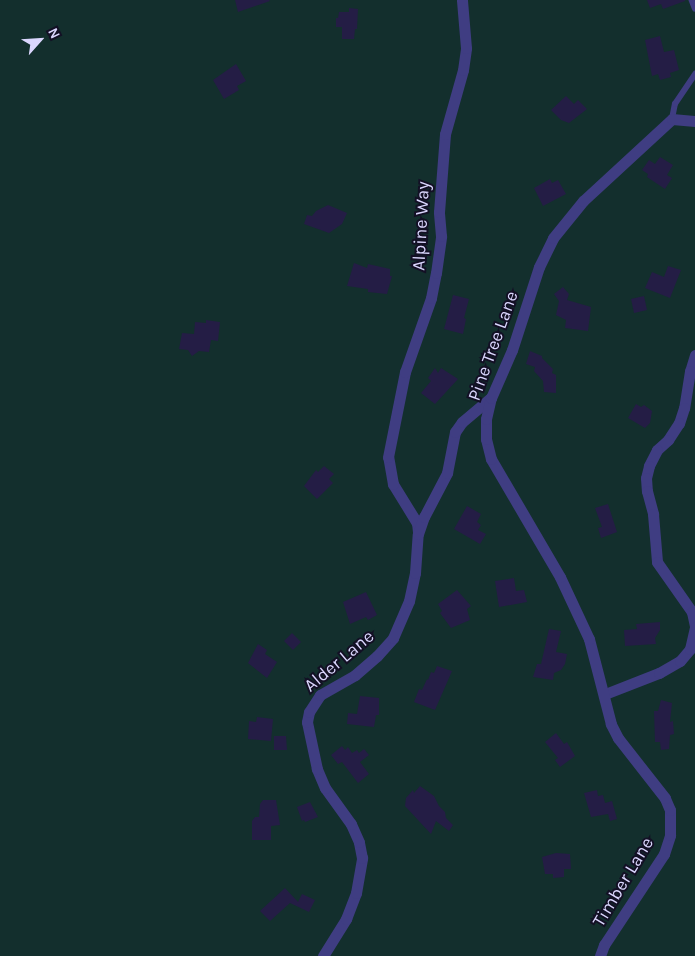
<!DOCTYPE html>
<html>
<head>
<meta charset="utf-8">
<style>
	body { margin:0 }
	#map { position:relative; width:695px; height:956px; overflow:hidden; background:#131025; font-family:Karla,sans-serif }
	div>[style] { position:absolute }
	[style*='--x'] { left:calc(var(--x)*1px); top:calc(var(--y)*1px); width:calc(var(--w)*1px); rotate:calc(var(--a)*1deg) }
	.green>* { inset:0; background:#132f2d }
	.building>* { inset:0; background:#241d45 }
	.service>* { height:5.5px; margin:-2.75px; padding:0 2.75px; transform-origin:2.75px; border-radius:2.75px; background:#3f3d82 }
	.minor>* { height:11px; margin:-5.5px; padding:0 5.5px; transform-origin:5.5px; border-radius:5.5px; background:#3f3d82 }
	span { translate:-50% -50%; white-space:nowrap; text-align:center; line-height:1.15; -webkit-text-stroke:4px #131025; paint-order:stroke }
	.street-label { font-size:18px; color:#dad6fd }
	.north { position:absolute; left:15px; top:15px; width:50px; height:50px; -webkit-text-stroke:4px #131025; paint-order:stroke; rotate:64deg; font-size:14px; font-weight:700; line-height:20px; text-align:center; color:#dad6fd }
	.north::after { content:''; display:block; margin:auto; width:18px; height:22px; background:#dad6fd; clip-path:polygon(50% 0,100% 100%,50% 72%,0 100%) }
</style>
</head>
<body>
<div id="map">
	<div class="green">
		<div style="clip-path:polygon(0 0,695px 0,695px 956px,0 956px)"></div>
	</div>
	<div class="building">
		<div style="clip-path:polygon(235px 0,269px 0,270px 1px,238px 12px)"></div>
		<div style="clip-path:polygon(647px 0,685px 0,685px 1px,663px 9px,661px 4px,650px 8px)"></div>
		<div style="clip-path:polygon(349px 8px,358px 9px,357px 29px,355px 29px,354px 39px,342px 39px,342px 27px,336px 27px,336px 18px,338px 18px,339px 12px,349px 12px)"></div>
		<div style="clip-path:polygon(660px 36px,664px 52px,674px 50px,679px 70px,670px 73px,671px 77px,660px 80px,658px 74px,652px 76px,645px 40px)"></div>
		<div style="clip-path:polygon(236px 64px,246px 81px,237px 86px,239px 90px,224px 99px,213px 80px)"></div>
		<div style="clip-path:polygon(566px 96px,574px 104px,578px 100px,587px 109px,569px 123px,561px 120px,551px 110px)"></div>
		<div style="clip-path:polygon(660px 157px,673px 165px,667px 175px,672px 178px,665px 189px,647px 177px,648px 174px,642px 170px,649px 160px,655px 164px)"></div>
		<div style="clip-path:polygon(550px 179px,552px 183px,558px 180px,566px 194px,543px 206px,534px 188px)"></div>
		<div style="clip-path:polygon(328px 205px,347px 213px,342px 224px,329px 233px,304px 224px,307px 215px,312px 216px,316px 211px)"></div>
		<div style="clip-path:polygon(354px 263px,367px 268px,368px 264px,390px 269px,390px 276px,392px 276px,387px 294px,368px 292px,368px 289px,347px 286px)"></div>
		<div style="clip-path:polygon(668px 266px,681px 270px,670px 298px,645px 288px,652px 272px,664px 277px)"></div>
		<div style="clip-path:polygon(563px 287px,569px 294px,567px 300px,591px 307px,588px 331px,565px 328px,566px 320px,556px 315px,559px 301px,554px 294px)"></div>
		<div style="clip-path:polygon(453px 295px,469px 299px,464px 318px,466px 319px,463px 334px,444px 329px)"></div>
		<div style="clip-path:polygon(644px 296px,647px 310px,634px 313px,631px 299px)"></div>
		<div style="clip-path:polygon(206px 320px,220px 322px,218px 341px,211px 340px,209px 352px,199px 351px,192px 356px,188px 350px,179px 349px,182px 333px,194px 334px,195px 322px,206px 323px)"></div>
		<div style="clip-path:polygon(530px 351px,542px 356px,542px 358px,553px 369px,552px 373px,556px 375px,556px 393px,544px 392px,543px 381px,534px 371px,535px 367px,526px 364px)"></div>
		<div style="clip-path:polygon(435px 368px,438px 373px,441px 368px,458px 379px,435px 404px,421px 393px,431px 381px,428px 378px)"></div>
		<div style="clip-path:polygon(636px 404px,641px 407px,644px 405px,652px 411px,650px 423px,645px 428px,628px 418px)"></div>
		<div style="clip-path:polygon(324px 466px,334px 474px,329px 479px,333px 483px,317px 499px,304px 486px,316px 470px,318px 472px)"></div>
		<div style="clip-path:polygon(608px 504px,617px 532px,601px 538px,598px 528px,602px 527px,595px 508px)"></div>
		<div style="clip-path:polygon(467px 506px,481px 514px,477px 522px,481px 525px,478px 530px,486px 534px,480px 544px,454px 529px)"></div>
		<div style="clip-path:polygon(514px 578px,516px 591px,524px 590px,527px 602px,499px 607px,495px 581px)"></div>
		<div style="clip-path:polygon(457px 590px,471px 606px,467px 609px,470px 620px,451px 628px,440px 613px,442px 611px,438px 604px)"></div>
		<div style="clip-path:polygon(366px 592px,377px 615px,368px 620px,366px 617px,350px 624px,343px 602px)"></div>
		<div style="clip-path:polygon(660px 622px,660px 630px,655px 638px,656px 644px,625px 646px,624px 630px,637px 629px,636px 624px)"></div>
		<div style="clip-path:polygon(549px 629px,561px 631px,556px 652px,567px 654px,565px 664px,561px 670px,554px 673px,553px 680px,533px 677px,537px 664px,541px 664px)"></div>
		<div style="clip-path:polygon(292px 633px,301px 642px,293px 650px,284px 641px)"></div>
		<div style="clip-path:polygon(258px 644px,267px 650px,265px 654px,277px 662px,267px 678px,248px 663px)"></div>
		<div style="clip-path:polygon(437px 666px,452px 671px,435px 710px,414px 702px,419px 689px,422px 690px,427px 679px,428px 680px,431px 672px,434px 673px)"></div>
		<div style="clip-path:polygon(360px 696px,379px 698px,379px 715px,376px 715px,374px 727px,347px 724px,348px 713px,357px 714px)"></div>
		<div style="clip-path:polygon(661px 700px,672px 703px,670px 722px,673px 721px,674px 734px,670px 735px,669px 749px,661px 750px,660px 742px,655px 742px,654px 711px,658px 711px)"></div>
		<div style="clip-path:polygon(257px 717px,273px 719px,271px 741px,248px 739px,249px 721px,256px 722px)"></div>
		<div style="clip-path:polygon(556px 733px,564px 744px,567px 742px,575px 756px,560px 767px,555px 760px,558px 758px,545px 742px)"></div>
		<div style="clip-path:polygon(274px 736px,286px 736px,287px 750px,274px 750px)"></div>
		<div style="clip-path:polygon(342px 746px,345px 750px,348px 747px,352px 753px,357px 750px,359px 753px,364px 749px,369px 755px,360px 762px,369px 774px,358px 783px,342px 762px,338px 764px,331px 755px)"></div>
		<div style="clip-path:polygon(420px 786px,434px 796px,439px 806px,445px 812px,446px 818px,453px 825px,449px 831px,436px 821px,431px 834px,405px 806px,406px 798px,413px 790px,414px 793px)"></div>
		<div style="clip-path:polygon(597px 790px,598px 796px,603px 795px,605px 803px,612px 801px,617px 819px,610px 821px,608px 814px,591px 817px,584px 793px)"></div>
		<div style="clip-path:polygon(263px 800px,276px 800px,280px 825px,271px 826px,271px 840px,252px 840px,252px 821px,255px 817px,259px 817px,260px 804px)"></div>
		<div style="clip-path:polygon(310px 802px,318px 817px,305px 822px,304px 820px,302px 821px,297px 807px)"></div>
		<div style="clip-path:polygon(556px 853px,570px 854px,571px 869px,564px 869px,564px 877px,553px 878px,553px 874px,545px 874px,542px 857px)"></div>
		<div style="clip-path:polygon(285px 888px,298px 902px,302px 894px,315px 900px,309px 912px,290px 903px,270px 921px,260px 911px)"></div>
	</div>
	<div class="service">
		<div style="--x:692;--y:0;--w:9;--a:69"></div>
		<div style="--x:672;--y:119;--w:15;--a:-79"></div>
		<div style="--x:675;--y:104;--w:36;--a:-56"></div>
	</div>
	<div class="minor">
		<div style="--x:695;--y:355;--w:17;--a:107"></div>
		<div style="--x:690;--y:371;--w:37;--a:99"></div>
		<div style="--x:684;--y:408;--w:16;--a:108"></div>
		<div style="--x:679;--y:423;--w:20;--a:123"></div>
		<div style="--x:668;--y:440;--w:15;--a:138"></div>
		<div style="--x:657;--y:450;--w:18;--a:117"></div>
		<div style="--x:649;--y:466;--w:12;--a:104"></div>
		<div style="--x:646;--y:478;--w:13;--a:86"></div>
		<div style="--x:647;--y:491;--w:24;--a:75"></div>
		<div style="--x:653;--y:514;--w:48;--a:85.2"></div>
		<div style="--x:657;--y:562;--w:61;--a:55"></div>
		<div style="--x:692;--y:612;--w:14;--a:78"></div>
		<div style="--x:418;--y:532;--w:9;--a:-96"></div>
		<div style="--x:417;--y:523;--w:46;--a:-121.6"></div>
		<div style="--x:393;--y:484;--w:27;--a:-100"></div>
		<div style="--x:388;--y:457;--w:87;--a:-78.7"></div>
		<div style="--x:405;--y:372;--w:78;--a:-70.6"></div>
		<div style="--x:431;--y:298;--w:25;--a:-79"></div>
		<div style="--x:436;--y:273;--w:37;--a:-82"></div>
		<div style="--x:441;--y:236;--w:24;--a:-95"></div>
		<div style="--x:439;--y:212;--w:78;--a:-85.6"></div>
		<div style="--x:445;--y:134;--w:66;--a:-74.3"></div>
		<div style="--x:463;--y:70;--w:22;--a:-82"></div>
		<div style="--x:466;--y:48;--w:48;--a:-94.8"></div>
		<div style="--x:605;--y:694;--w:58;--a:-21.3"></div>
		<div style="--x:659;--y:673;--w:24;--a:-30"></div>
		<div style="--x:680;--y:661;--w:16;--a:-50"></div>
		<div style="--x:690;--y:649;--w:22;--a:-77"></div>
		<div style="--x:323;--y:956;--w:44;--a:-58.1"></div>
		<div style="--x:346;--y:919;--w:28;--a:-69"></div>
		<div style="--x:356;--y:893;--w:36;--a:-80"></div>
		<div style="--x:362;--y:858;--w:16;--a:-101"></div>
		<div style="--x:359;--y:842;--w:20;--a:-114"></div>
		<div style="--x:351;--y:824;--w:44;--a:-125.8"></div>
		<div style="--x:325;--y:788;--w:21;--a:-113"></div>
		<div style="--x:317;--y:769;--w:48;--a:-102"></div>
		<div style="--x:307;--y:722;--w:10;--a:-79"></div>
		<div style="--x:309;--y:712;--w:20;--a:-57"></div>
		<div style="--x:320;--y:695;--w:40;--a:-29.7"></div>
		<div style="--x:355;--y:675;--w:29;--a:-41"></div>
		<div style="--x:377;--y:656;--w:24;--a:-48"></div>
		<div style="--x:393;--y:638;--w:40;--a:-66.6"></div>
		<div style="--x:409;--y:601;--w:29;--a:-78"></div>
		<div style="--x:415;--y:573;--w:39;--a:-86"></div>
		<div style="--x:418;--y:534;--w:18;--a:-71"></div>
		<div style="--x:424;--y:517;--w:50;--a:-62.4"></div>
		<div style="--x:447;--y:473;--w:42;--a:-79"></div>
		<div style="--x:455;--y:432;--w:12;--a:-55"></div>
		<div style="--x:462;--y:422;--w:38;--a:-40"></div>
		<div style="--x:600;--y:956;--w:12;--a:-70"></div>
		<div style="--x:604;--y:945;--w:109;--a:-56.6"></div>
		<div style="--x:664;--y:854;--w:20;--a:-72"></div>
		<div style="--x:670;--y:835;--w:25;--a:-90"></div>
		<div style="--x:670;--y:810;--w:13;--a:-113"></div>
		<div style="--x:665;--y:798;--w:76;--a:-128.1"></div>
		<div style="--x:618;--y:738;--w:16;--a:-117"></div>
		<div style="--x:611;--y:724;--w:88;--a:-104.5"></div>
		<div style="--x:589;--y:639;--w:68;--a:-115.1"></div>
		<div style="--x:560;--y:577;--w:137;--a:-120.3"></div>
		<div style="--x:491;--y:459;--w:21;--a:-104"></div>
		<div style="--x:486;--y:439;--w:20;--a:-90"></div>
		<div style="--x:486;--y:419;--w:22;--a:-77"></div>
		<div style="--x:491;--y:398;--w:52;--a:-66.4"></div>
		<div style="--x:512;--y:350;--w:87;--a:-72"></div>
		<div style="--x:539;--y:267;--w:32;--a:-64"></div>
		<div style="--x:553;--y:238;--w:48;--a:-51"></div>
		<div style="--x:583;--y:201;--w:121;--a:-42.7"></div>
		<div style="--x:672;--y:119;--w:23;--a:5"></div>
	</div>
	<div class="street-label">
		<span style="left:421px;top:226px;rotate:-87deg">Alpine Way</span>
		<span style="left:493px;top:346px;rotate:-70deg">Pine Tree Lane</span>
		<span style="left:339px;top:661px;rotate:-40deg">Alder Lane</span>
		<span style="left:623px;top:882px;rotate:-59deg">Timber Lane</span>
	</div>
	<div class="north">N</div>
</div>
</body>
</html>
